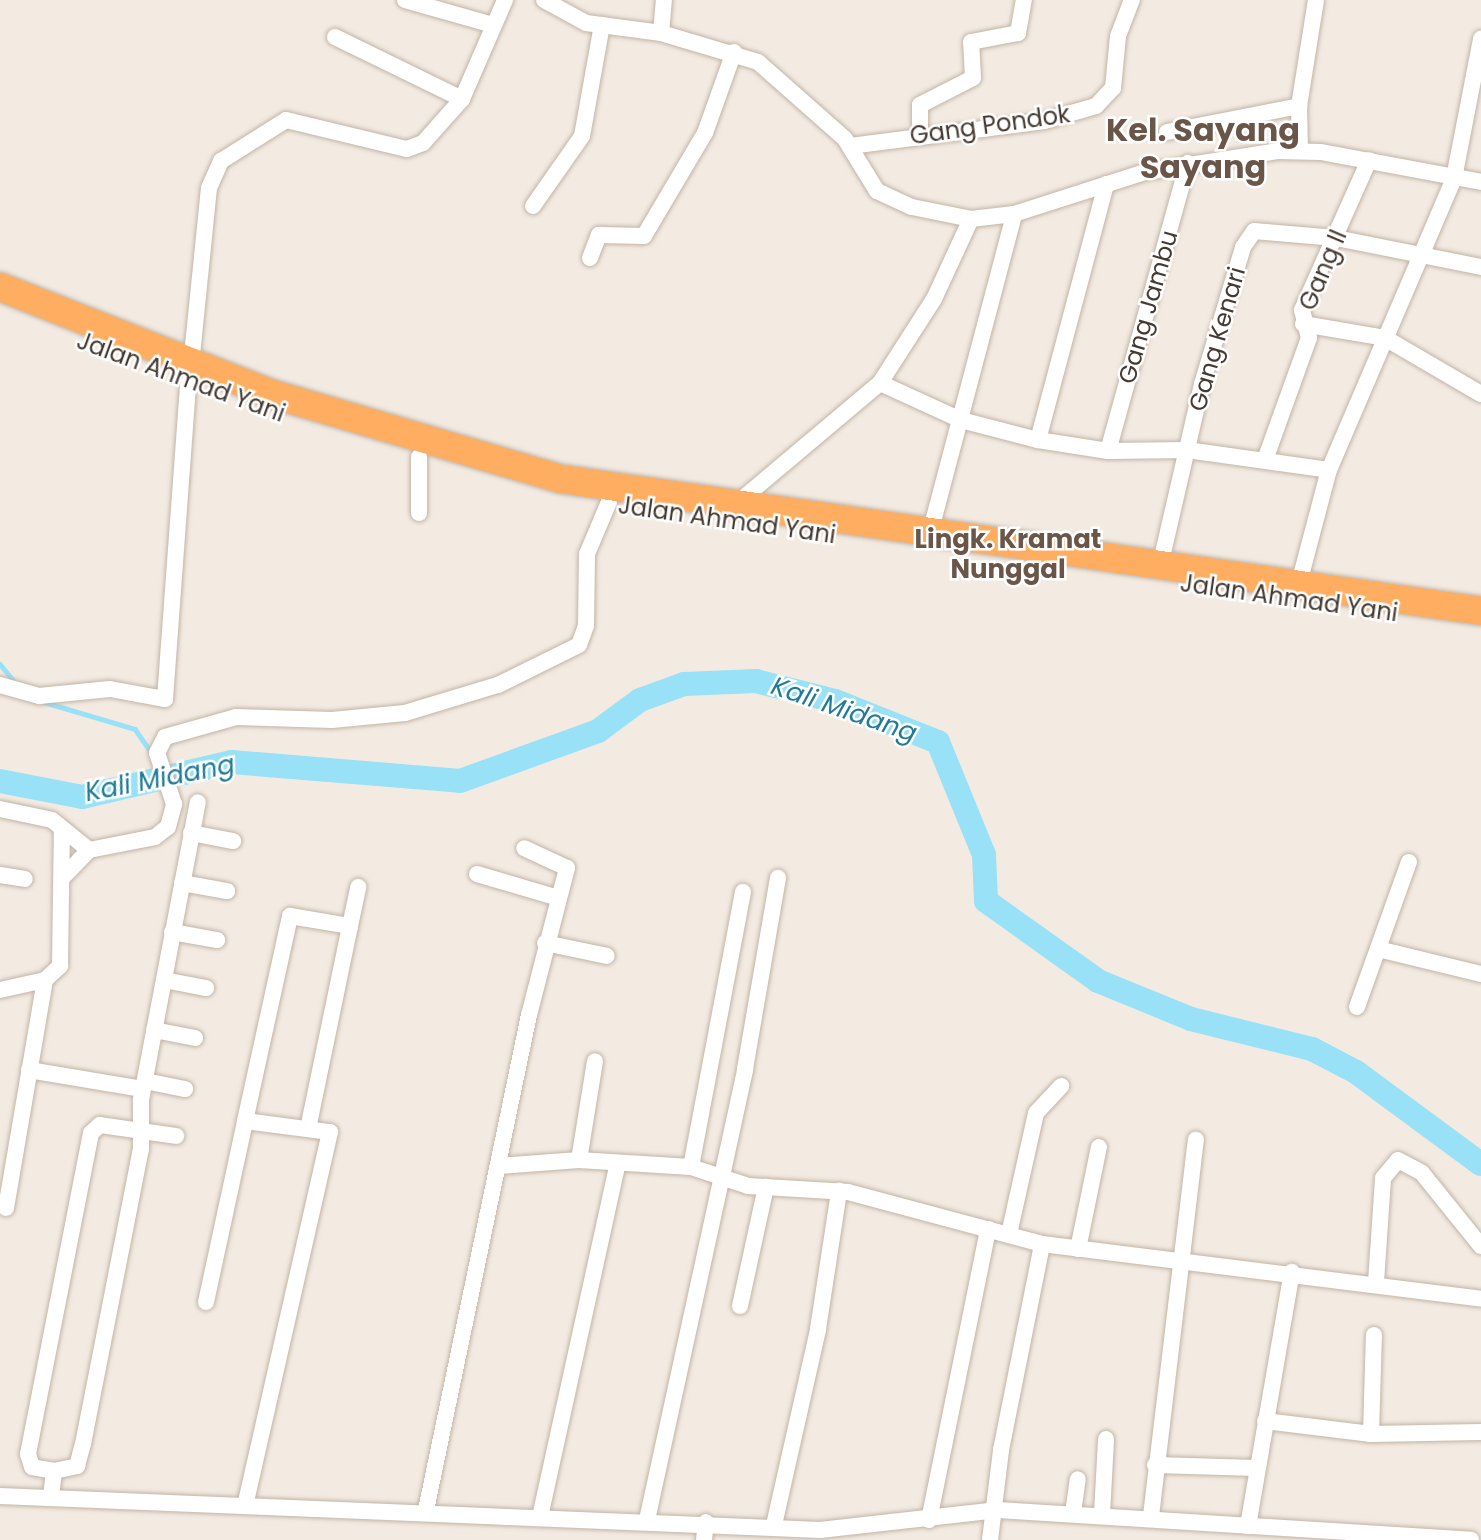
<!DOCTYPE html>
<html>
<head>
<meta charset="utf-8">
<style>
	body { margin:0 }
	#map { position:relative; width:1481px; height:1540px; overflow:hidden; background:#f3ebe2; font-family:Poppins,sans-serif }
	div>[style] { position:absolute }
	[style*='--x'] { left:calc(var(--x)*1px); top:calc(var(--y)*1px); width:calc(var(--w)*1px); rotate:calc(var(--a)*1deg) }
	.stream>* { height:4.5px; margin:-2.25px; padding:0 2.25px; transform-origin:2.25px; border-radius:2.25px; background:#98e1f6 }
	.river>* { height:24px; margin:-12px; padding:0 12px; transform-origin:12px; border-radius:12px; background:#98e1f6 }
	.roads { filter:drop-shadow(0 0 2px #c2b4a7) drop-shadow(0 0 2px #c2b4a7) }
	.street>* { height:16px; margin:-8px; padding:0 8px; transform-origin:8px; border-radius:8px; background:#fff }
	.highway>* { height:28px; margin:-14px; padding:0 14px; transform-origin:14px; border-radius:14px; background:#ffad61 }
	span { translate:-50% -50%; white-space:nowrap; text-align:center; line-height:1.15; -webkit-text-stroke:5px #fff; paint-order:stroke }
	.street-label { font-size:24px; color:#453a32 }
	.neighbourhood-label { font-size:26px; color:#695649; font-weight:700 }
	.water-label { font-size:26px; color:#1f7b98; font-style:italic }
	.district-label { font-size:32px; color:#695649; font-weight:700 }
</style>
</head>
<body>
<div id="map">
	<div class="stream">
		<div style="--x:0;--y:664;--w:27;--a:51"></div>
		<div style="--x:44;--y:702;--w:95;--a:16.5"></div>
		<div style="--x:135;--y:729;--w:29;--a:55"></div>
	</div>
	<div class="river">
		<div style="--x:0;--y:781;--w:84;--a:11"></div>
		<div style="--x:82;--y:797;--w:153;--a:-13.2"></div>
		<div style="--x:231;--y:762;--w:230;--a:4.7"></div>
		<div style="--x:460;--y:781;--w:147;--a:-19.9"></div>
		<div style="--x:598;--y:731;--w:52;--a:-36.4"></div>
		<div style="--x:640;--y:700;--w:47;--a:-20"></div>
		<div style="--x:684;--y:684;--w:72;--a:-2.4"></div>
		<div style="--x:756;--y:681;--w:81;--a:14.2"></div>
		<div style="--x:835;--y:701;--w:111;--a:21.7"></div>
		<div style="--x:938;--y:742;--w:122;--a:67.8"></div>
		<div style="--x:984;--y:855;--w:46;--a:87.5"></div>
		<div style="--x:986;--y:901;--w:138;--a:35.5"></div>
		<div style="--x:1098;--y:981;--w:100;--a:22.2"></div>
		<div style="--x:1191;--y:1019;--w:125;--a:13.9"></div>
		<div style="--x:1312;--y:1049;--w:50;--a:27.6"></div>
		<div style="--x:1356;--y:1072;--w:155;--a:36.4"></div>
	</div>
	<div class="roads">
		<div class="street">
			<div style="--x:405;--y:0;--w:91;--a:15.9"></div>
			<div style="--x:544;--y:0;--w:48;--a:28.7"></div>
			<div style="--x:586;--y:23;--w:76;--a:7.6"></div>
			<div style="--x:661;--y:33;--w:101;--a:16.6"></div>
			<div style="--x:758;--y:62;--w:116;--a:41.5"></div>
			<div style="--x:845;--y:139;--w:61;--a:58.4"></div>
			<div style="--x:877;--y:191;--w:38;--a:25"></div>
			<div style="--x:912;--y:207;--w:60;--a:11.5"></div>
			<div style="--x:971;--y:219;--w:43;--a:-6.6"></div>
			<div style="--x:1014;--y:214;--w:138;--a:-17.8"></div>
			<div style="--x:1145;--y:172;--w:134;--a:-9"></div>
			<div style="--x:1277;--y:151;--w:44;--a:1.3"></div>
			<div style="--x:1321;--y:152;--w:163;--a:10.6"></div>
			<div style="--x:661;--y:33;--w:33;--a:-85"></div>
			<div style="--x:335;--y:37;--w:141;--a:26"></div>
			<div style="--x:1167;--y:132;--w:135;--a:-11.1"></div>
			<div style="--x:920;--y:135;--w:30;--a:-90"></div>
			<div style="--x:920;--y:105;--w:59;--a:-27"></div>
			<div style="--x:973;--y:78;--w:36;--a:-93"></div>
			<div style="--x:971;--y:42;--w:48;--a:-10.8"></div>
			<div style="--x:1018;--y:33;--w:34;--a:-80"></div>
			<div style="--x:850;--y:146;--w:196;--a:-7.3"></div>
			<div style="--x:1044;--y:121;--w:54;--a:-16.1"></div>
			<div style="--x:1096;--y:106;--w:25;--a:-47"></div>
			<div style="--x:1113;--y:88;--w:52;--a:-84.5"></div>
			<div style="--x:1118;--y:36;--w:39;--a:-69"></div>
			<div style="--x:1300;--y:150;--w:44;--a:-91.3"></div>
			<div style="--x:1299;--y:106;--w:107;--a:-80.9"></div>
			<div style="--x:533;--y:206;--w:85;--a:-55"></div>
			<div style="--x:582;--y:136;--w:113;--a:-79.8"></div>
			<div style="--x:590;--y:258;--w:25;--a:-69"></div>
			<div style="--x:599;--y:235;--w:45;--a:1.3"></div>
			<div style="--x:644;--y:236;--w:120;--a:-59.4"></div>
			<div style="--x:705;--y:133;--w:86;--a:-70.3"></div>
			<div style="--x:1303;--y:324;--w:83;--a:9.7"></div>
			<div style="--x:1385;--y:338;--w:111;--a:30.3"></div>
			<div style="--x:191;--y:365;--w:178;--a:-84.2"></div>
			<div style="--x:209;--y:188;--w:30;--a:-66"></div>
			<div style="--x:221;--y:161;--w:77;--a:-32.2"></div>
			<div style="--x:286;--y:120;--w:124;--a:13.5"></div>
			<div style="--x:407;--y:149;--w:17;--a:-21"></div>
			<div style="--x:423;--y:143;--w:59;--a:-48.4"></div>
			<div style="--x:462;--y:99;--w:108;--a:-66.5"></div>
			<div style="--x:880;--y:383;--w:89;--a:24.6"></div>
			<div style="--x:961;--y:420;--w:80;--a:14.6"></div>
			<div style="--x:1038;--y:440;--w:71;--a:8.9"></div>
			<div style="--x:1108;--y:451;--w:79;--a:-0.7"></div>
			<div style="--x:1187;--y:450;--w:143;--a:8"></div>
			<div style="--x:1038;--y:440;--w:265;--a:-75.1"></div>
			<div style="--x:1108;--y:451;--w:299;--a:-74.5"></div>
			<div style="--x:419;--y:457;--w:56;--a:90"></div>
			<div style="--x:1265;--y:460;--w:130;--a:-70.2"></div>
			<div style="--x:1309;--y:338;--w:29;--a:-104"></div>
			<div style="--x:1302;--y:310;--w:164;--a:-65.9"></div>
			<div style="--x:735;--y:505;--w:189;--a:-40.1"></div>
			<div style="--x:880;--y:383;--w:100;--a:-57.3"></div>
			<div style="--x:934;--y:299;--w:88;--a:-65.2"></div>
			<div style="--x:930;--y:533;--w:330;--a:-75.2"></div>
			<div style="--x:1160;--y:566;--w:187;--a:-77"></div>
			<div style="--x:1202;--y:384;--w:143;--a:-73.3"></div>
			<div style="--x:1243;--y:247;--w:19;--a:-55"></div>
			<div style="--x:1254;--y:231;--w:82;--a:4.9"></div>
			<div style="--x:1336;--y:238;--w:148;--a:11.3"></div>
			<div style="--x:1298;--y:587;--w:121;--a:-75.2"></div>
			<div style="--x:1329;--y:470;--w:318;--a:-66.8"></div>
			<div style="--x:1454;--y:178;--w:142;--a:-79"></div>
			<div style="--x:0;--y:685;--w:41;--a:15.8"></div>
			<div style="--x:39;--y:696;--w:71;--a:-5.6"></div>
			<div style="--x:110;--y:689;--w:56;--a:10.3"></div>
			<div style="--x:165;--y:699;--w:317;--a:-85.8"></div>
			<div style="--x:0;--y:809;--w:53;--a:11.9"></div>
			<div style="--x:52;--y:820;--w:48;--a:39"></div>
			<div style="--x:191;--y:833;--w:43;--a:10.8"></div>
			<div style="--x:477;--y:874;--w:81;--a:16.4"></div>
			<div style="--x:0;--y:875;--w:25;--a:9"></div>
			<div style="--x:64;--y:876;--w:36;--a:-46"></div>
			<div style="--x:89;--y:850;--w:67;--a:-11.1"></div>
			<div style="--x:155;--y:837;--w:16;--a:-38"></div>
			<div style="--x:168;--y:827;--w:24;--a:-75"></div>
			<div style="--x:174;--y:804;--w:54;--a:-108.4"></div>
			<div style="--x:157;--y:753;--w:18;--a:-63"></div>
			<div style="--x:165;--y:737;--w:74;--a:-15.7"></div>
			<div style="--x:236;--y:717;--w:96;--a:1.8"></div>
			<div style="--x:332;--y:720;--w:73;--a:-5.5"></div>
			<div style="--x:405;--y:713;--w:97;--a:-16.8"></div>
			<div style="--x:498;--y:685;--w:90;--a:-26.3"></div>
			<div style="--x:579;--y:645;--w:20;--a:-70"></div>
			<div style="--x:586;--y:626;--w:72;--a:-89.2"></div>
			<div style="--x:587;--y:554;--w:56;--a:-67.1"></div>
			<div style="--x:182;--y:883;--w:46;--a:10.1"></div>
			<div style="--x:350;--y:926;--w:40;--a:-78"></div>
			<div style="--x:172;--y:932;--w:46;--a:10.1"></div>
			<div style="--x:545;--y:943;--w:63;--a:11.8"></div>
			<div style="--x:1378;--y:949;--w:106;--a:13.6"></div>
			<div style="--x:164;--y:980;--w:43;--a:10.8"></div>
			<div style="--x:0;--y:990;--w:46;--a:-12.5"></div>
			<div style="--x:45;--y:980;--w:21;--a:-43"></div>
			<div style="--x:60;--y:966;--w:137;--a:-89.2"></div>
			<div style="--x:1357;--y:1007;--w:154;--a:-70.3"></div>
			<div style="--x:154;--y:1030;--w:42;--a:11"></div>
			<div style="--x:29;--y:1070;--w:109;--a:9.5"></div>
			<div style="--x:145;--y:1081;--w:41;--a:11.3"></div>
			<div style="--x:245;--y:1121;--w:210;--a:-77.6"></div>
			<div style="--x:290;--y:916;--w:61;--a:9.5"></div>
			<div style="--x:350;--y:926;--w:207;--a:101.7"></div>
			<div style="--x:579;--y:1160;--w:100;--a:-80.8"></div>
			<div style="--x:499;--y:1166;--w:80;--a:-4.3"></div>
			<div style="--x:579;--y:1160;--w:112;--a:3.6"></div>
			<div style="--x:691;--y:1167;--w:60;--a:18.4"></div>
			<div style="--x:748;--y:1186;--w:100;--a:3.4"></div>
			<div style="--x:848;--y:1192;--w:201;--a:15"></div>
			<div style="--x:1042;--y:1244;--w:442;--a:7.1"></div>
			<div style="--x:691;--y:1167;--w:280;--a:-79.3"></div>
			<div style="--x:6;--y:1208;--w:231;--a:-80.3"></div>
			<div style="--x:1009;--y:1234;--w:124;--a:-77.4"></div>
			<div style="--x:1036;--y:1113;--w:37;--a:-47"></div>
			<div style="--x:1078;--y:1249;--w:104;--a:-78.4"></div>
			<div style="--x:1376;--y:1282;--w:104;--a:-86.1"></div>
			<div style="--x:1383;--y:1178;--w:23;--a:-50"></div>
			<div style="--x:1398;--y:1160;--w:27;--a:28"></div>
			<div style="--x:1422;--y:1173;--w:94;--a:51.1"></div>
			<div style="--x:206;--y:1302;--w:185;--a:-77.8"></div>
			<div style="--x:245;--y:1121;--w:86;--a:7.4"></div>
			<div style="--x:330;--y:1132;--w:380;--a:102.8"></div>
			<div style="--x:740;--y:1306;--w:122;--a:-77.7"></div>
			<div style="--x:1265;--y:1421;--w:107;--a:7"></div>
			<div style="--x:1371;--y:1434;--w:110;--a:-1"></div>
			<div style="--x:1371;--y:1434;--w:99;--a:-88.3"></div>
			<div style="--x:1155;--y:1465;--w:102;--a:1.7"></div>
			<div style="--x:54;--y:1471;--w:22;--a:-170"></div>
			<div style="--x:32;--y:1467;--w:14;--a:-107"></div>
			<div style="--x:28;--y:1454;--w:327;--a:-78.9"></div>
			<div style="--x:91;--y:1133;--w:12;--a:-42"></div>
			<div style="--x:100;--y:1125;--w:77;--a:8.2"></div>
			<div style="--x:0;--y:1496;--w:821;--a:2.37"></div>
			<div style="--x:820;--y:1530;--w:179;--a:-6.4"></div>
			<div style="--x:998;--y:1510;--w:474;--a:3.6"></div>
			<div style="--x:51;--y:1496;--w:25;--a:-83"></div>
			<div style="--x:54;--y:1471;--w:24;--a:-12"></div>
			<div style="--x:77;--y:1466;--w:23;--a:-75"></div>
			<div style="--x:83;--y:1444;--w:301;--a:-78.9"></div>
			<div style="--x:141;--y:1149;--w:49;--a:-90"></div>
			<div style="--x:141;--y:1100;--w:303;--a:-79.2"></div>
			<div style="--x:426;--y:1510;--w:506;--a:-78.25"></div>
			<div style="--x:529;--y:1015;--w:152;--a:-75.5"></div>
			<div style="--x:567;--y:868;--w:47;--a:-155.1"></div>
			<div style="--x:1073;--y:1513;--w:34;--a:-82"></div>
			<div style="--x:1102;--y:1514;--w:75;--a:-86.9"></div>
			<div style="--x:1151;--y:1516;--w:379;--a:-83.2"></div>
			<div style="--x:540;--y:1517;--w:362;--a:-77.6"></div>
			<div style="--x:647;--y:1520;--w:462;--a:-77.7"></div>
			<div style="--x:745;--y:1069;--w:194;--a:-80.2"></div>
			<div style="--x:929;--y:1520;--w:297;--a:-78.5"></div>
			<div style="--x:774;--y:1525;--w:201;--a:-77.3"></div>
			<div style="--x:818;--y:1329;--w:140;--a:-81.3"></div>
			<div style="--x:1248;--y:1526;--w:258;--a:-80.2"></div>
			<div style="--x:704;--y:1540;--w:18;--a:-84"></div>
			<div style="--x:990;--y:1540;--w:91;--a:-83"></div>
			<div style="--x:1001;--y:1450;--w:210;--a:-78.7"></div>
		</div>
		<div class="highway">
			<div style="--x:0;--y:287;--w:292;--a:21.5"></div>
			<div style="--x:272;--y:394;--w:301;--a:16.4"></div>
			<div style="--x:561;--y:479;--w:929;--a:8.16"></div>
		</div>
	</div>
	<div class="street-label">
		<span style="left:990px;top:125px;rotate:-8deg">Gang Pondok</span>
		<span style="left:1323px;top:270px;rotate:-67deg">Gang II</span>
		<span style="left:1148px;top:307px;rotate:-74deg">Gang Jambu</span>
		<span style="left:1217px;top:339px;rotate:-74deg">Gang Kenari</span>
		<span style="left:181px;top:377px;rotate:20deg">Jalan Ahmad Yani</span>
		<span style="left:727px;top:520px;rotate:8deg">Jalan Ahmad Yani</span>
		<span style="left:1289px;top:598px;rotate:8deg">Jalan Ahmad Yani</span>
	</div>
	<div class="neighbourhood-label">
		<span style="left:1008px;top:555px">Lingk. Kramat<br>Nunggal</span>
	</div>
	<div class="water-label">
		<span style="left:844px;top:710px;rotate:19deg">Kali Midang</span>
		<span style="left:160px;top:779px;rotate:-11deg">Kali Midang</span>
	</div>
	<div class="district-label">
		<span style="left:1203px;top:149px">Kel. Sayang<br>Sayang</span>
	</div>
</div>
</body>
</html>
